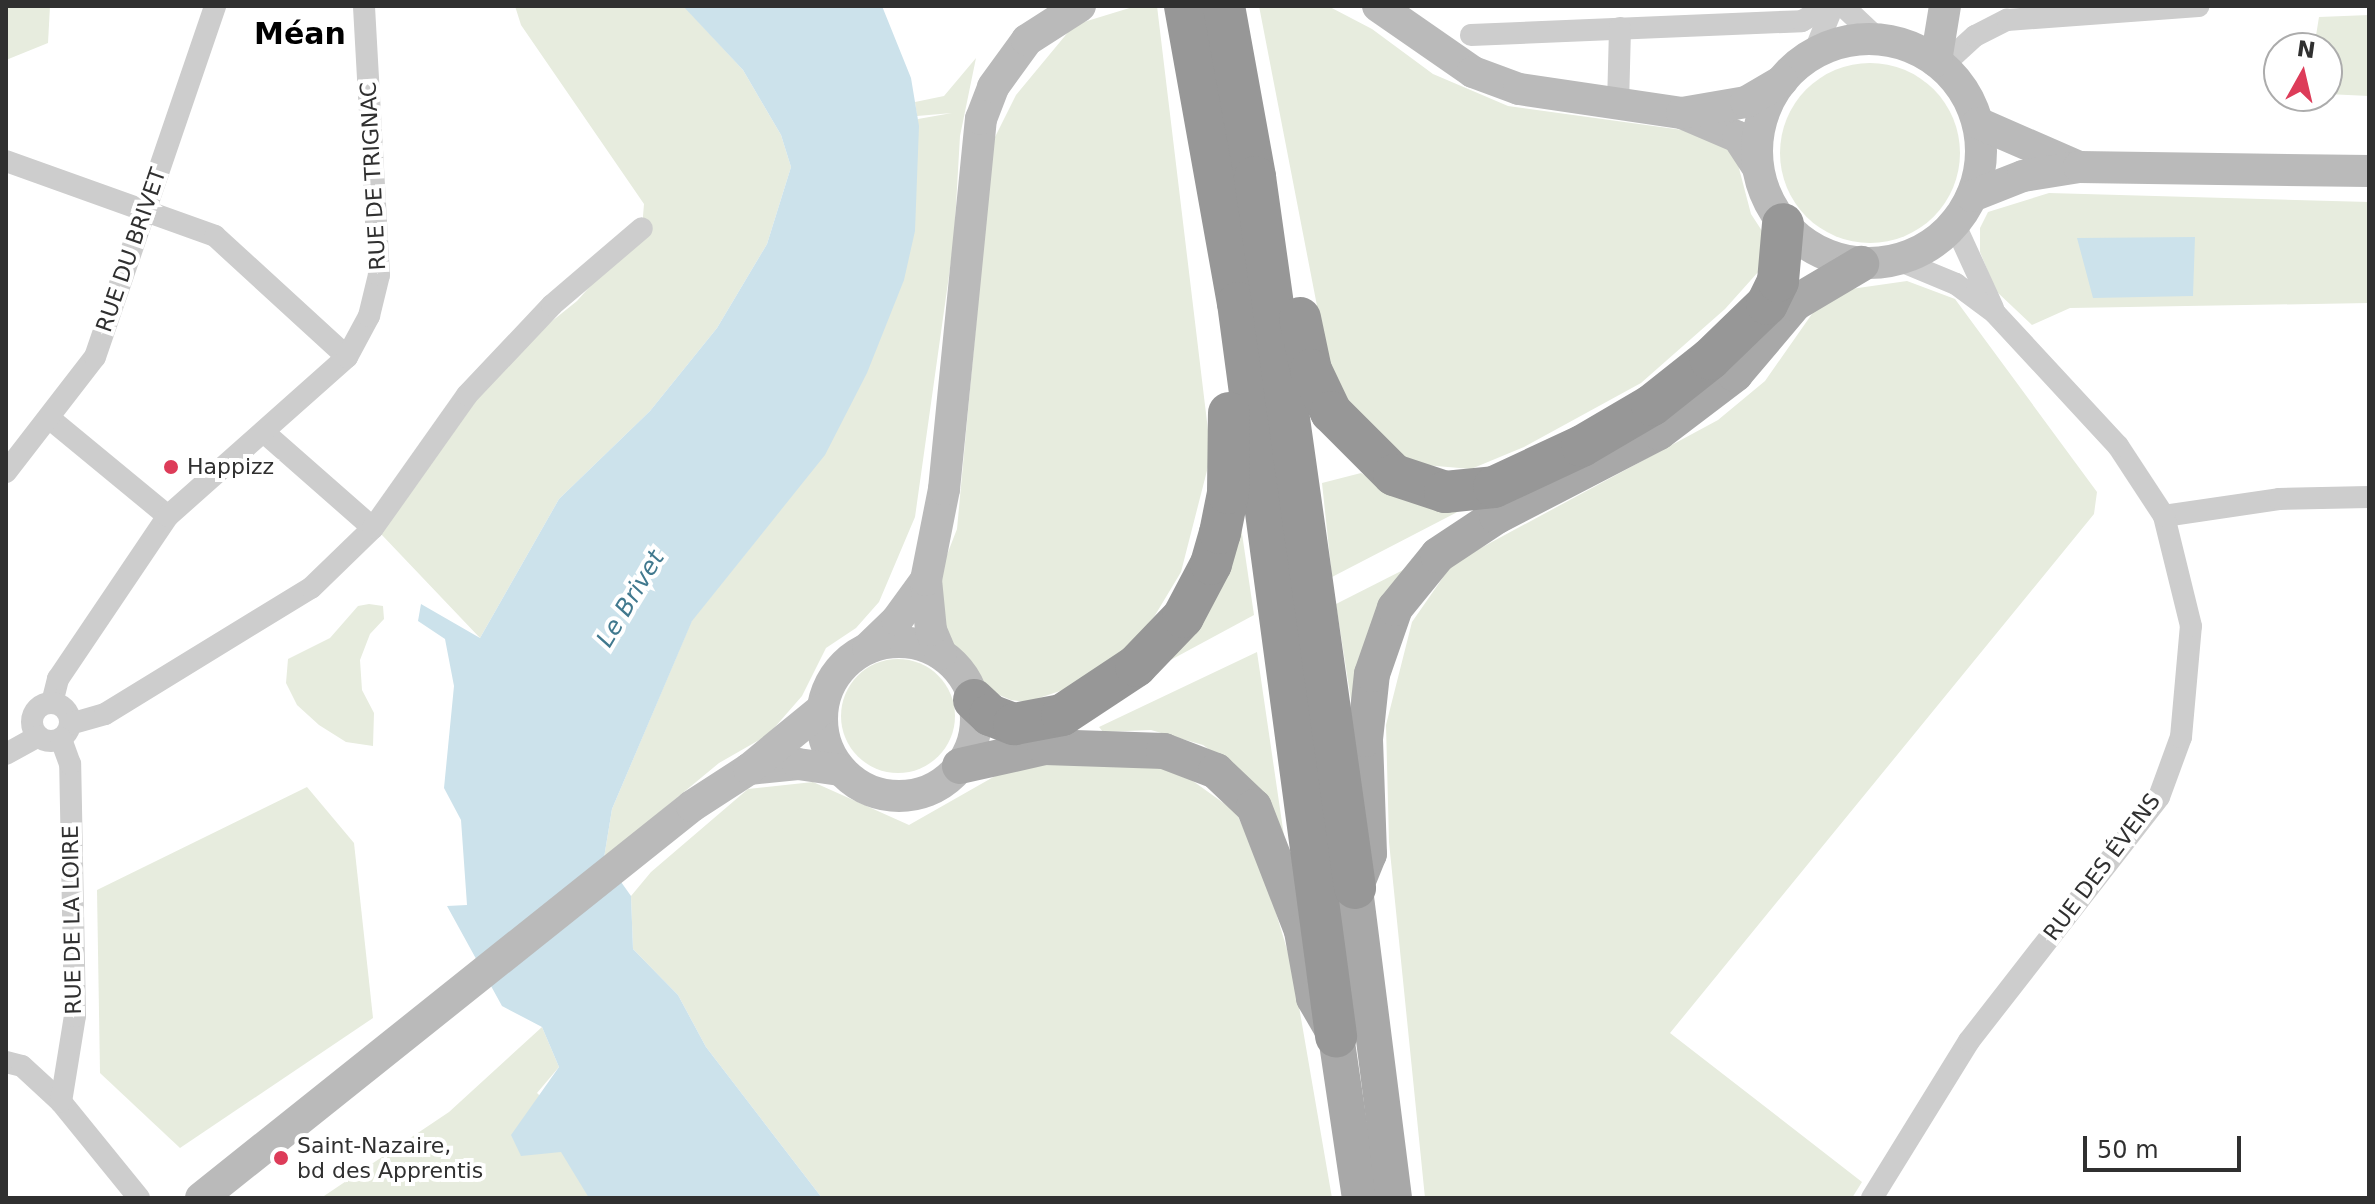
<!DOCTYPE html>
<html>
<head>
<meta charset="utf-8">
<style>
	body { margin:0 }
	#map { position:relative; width:2375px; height:1204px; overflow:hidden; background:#fff; font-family:"DejaVu Sans",sans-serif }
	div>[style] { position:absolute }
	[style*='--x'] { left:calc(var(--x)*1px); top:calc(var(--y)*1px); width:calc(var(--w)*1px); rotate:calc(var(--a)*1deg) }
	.green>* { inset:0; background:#e7ecde }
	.round { border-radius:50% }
	.water>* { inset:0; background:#cce2eb }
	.street>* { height:22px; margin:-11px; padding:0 11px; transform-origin:11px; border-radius:11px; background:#cdcdcd }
	.street>.ring { margin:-11px; padding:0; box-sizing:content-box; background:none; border:22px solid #cdcdcd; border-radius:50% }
	.secondary>* { height:32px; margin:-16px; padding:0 16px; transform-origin:16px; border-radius:16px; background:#bababa }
	.secondary>.ring { margin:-16px; padding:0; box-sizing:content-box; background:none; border:32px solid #bababa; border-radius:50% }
	.primary>* { height:36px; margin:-18px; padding:0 18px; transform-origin:18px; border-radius:18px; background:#a8a8a8 }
	.highway>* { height:42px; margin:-21px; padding:0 21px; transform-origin:21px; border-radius:21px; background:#979797 }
	.dots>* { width:22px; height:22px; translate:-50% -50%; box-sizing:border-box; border:4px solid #fff; border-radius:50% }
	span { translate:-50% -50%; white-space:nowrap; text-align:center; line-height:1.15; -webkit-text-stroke:8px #fff; paint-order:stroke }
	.street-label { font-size:22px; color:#303030 }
	.poi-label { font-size:22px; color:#303030 }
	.left { translate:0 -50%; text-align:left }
	.water-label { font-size:24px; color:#41798e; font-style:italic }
	.district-label { font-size:30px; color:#000; font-weight:700 }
	.frame { position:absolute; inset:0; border:8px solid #303030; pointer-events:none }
	.north { position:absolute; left:2263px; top:32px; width:80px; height:80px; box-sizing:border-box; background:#fff; border:2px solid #acacac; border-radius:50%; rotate:8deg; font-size:22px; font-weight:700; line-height:32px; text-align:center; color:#303030 }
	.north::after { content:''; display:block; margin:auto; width:28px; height:36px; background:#dd3c59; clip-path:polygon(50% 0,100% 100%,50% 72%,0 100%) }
	.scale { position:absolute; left:2083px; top:1136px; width:158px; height:36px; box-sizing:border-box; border:4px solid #303030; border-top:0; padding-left:10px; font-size:24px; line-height:28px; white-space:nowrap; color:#303030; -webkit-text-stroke:6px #fff; paint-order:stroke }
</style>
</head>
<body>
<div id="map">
	<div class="green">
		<div style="clip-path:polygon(6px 6px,50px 6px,48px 43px,6px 60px)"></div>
		<div style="clip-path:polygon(515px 6px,684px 6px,743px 70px,781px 135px,791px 167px,767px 244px,717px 328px,650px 411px,559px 499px,480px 638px,381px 534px,505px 359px,577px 301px,642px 228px,644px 204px,521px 25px)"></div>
		<div style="clip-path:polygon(1136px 6px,1157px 6px,1211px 455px,1181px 572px,1154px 617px,1121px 656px,1084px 683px,1027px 702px,1011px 700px,978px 686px,946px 639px,939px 619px,943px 565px,957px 529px,993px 141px,1016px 95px,1074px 25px)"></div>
		<div style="clip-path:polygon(1259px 6px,1328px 6px,1372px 29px,1433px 74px,1508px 106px,1719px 135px,1735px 153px,1751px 214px,1764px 234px,1759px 271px,1725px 309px,1641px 383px,1524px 447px,1471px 469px,1413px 464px,1369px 434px,1329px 368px)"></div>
		<div style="clip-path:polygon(2369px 15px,2369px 96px,2327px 94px,2327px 48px,2314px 48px,2319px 17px)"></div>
		<div style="clip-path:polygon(976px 58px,960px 136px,954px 240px,915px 517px,879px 602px,856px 628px,826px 648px,802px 696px,768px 735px,719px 763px,604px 858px,612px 809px,692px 620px,766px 528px,918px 119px,952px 113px,917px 116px,915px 102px,944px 96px)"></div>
		<div class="round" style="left:1780px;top:63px;width:180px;height:180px"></div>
		<div style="clip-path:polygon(2049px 193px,2369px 202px,2369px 303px,2070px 308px,2032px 325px,1996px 291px,1980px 252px,1980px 228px,1988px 212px)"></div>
		<div style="clip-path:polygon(1907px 281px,1955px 299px,2097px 492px,2094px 514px,1670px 1033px,1862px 1182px,1852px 1198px,1425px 1198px,1389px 842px,1386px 725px,1412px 622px,1453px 563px,1718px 420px,1765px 381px,1814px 311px,1837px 291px)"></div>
		<div style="clip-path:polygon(1361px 473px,1391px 492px,1469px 506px,1332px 577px,1322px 483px)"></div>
		<div style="clip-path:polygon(1240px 520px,1254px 615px,1165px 663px)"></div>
		<div style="clip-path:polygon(1413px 565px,1355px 726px,1336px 604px)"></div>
		<div style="clip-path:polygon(369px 604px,383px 606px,384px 619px,370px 634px,360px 660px,362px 690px,374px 713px,373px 746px,346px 742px,319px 725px,297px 705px,286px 683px,288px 659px,330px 638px,358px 606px)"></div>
		<div style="clip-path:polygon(1257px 652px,1285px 843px,1247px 777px,1203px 745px,1151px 730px,1103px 732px,1099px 727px)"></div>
		<div class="round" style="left:841px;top:659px;width:114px;height:114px"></div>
		<div style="clip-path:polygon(1027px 758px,1103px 760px,1179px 771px,1236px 812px,1265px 876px,1292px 966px,1332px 1198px,822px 1198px,706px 1047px,678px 995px,633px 949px,631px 896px,651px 872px,748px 789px,813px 782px,909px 825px)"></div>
		<div style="clip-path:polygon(307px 787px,354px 843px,373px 1018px,180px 1148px,100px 1073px,97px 890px)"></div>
		<div style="clip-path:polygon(542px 1027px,559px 1067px,537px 1093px,648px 1198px,321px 1198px,449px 1112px)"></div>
	</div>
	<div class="water">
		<div style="clip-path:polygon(683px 6px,882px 6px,911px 78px,919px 126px,915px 231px,904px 280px,867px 373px,825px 455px,692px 621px,612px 809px,604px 858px,631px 896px,633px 949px,678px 995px,706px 1047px,822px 1198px,589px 1198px,561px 1152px,521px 1156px,511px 1135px,559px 1067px,542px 1027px,502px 1006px,447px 906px,467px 905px,461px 820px,444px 788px,454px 686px,445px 639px,418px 621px,421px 604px,480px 638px,559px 499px,650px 411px,717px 328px,767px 244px,791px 167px,781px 135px,743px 70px)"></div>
		<div style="clip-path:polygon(2195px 237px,2193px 296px,2093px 298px,2077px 238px)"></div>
	</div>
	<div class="street">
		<div style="--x:1843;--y:6;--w:50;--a:43.4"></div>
		<div style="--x:1471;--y:35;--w:331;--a:-2.4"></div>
		<div style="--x:1802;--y:21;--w:30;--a:-30"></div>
		<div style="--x:1814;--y:53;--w:51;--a:-68"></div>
		<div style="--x:1942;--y:66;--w:45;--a:-42.3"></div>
		<div style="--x:1975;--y:36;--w:36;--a:-27"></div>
		<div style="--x:2007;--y:20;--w:192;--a:-4.2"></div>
		<div style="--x:1618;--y:105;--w:77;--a:-88.5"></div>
		<div style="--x:6;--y:161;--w:222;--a:19.7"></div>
		<div style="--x:215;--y:236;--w:179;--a:42.5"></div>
		<div style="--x:1955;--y:225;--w:91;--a:65.4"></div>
		<div style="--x:49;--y:418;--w:154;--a:39.5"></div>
		<div style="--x:266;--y:434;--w:142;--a:41.3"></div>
		<div style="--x:6;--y:472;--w:145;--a:-52.3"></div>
		<div style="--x:95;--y:357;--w:371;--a:-71.1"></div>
		<div style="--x:2164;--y:516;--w:116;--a:-8.4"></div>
		<div style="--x:2279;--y:499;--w:90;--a:-1.3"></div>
		<div style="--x:52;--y:703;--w:25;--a:-76"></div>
		<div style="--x:58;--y:679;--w:197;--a:-56"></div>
		<div style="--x:168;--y:516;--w:239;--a:-41.6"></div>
		<div style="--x:347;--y:357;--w:47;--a:-61.8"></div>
		<div style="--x:369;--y:316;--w:42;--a:-76.3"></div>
		<div style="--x:379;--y:275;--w:269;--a:-93.2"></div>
		<div class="ring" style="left:32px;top:703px;width:16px;height:16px"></div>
		<div style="--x:70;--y:724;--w:36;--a:-16"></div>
		<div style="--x:105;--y:714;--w:241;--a:-31.5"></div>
		<div style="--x:311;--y:588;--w:86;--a:-44.1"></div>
		<div style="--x:373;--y:528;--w:163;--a:-54.7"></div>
		<div style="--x:467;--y:395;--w:124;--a:-46.6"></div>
		<div style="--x:552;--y:305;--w:118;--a:-40.5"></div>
		<div style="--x:6;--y:754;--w:37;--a:-29"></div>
		<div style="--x:6;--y:1062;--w:16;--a:14"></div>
		<div style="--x:22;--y:1066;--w:53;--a:42.7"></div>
		<div style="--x:61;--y:1102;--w:124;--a:50.9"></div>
		<div style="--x:61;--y:1102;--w:87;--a:-80.8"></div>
		<div style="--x:75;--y:1016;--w:252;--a:-91.1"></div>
		<div style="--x:70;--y:764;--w:27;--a:-110"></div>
		<div style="--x:1872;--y:1198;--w:185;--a:-58.3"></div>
		<div style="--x:1969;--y:1041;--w:309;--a:-52.1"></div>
		<div style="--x:2159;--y:797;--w:64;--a:-69.9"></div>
		<div style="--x:2181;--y:737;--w:111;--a:-84.9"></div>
		<div style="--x:2191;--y:626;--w:113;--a:-103.8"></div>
		<div style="--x:2164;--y:516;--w:84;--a:-123.3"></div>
		<div style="--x:2118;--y:446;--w:181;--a:-132.8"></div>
		<div style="--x:1995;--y:313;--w:49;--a:-143.4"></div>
		<div style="--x:1956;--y:284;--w:63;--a:-157.5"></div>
	</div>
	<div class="secondary">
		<div style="--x:1378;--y:6;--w:116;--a:34.8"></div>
		<div style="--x:1473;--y:72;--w:49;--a:20.3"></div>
		<div style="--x:1519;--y:89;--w:165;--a:8.4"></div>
		<div style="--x:1682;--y:113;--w:61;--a:23.2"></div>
		<div style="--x:1738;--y:137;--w:35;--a:57"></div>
		<div class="ring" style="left:1757px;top:39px;width:192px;height:192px"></div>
		<div style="--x:1936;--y:61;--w:56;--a:-80.7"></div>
		<div style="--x:1682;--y:113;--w:65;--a:-9.8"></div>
		<div style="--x:1746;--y:102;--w:42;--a:-30.3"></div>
		<div style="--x:1978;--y:123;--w:110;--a:23.5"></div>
		<div style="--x:1972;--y:196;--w:55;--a:-21.4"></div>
		<div style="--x:2023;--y:176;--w:57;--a:-9.1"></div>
		<div style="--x:2079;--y:167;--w:290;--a:0.8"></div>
		<div class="ring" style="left:822px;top:642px;width:122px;height:122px"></div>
		<div style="--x:868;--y:648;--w:40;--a:-44"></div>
		<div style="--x:897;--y:620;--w:49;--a:-54.1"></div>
		<div style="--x:941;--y:654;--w:26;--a:-113"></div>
		<div style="--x:931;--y:630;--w:50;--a:-95.7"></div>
		<div style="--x:926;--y:580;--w:93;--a:-78.8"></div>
		<div style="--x:944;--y:489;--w:372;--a:-84.3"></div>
		<div style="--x:981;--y:119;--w:34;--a:-69"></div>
		<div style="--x:993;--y:87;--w:58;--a:-54.1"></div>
		<div style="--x:1027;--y:40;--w:63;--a:-32.7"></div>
		<div style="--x:749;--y:769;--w:49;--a:-5.8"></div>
		<div style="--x:798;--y:764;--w:42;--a:8.1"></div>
		<div style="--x:201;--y:1198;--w:628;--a:-38.6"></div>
		<div style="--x:692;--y:806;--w:68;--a:-33"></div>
		<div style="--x:749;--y:769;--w:94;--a:-39.4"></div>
	</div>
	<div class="primary">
		<div style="--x:960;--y:766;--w:87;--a:-12.6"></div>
		<div style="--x:1045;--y:747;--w:119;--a:1.9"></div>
		<div style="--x:1164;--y:751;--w:56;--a:21"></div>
		<div style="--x:1216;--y:771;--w:52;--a:43.5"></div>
		<div style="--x:1254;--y:807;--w:133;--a:68.8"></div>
		<div style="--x:1302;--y:931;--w:68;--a:79.8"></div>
		<div style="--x:1314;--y:998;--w:44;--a:59.9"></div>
		<div style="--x:1336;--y:1036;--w:164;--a:81.6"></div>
		<div style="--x:1394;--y:1198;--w:312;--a:-97.2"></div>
		<div style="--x:1355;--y:888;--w:37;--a:-68"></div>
		<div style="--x:1369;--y:854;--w:115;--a:-92"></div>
		<div style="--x:1365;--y:739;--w:65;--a:-83.9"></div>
		<div style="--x:1372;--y:674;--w:70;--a:-70.8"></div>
		<div style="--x:1395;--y:608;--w:68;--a:-50.9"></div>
		<div style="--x:1438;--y:555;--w:71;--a:-33.5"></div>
		<div style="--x:1497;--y:516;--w:182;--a:-27.4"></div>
		<div style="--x:1659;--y:432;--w:96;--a:-37.3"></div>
		<div style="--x:1735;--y:374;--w:93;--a:-49.8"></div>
		<div style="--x:1795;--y:303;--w:77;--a:-30.6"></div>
	</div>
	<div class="highway">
		<div style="--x:1185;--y:6;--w:302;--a:79.9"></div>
		<div style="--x:1238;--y:303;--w:740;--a:82.38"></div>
		<div style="--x:1224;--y:6;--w:174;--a:79.7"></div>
		<div style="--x:1255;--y:177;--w:718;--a:81.99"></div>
		<div style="--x:1300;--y:318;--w:53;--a:78.1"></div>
		<div style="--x:1311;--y:370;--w:47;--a:64.5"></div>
		<div style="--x:1331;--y:412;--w:89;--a:45"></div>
		<div style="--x:1394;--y:475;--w:54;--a:18.4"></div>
		<div style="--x:1445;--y:492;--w:49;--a:-5.8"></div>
		<div style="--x:1494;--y:487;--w:97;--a:-25"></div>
		<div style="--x:1582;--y:446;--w:81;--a:-30.4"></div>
		<div style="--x:1652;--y:405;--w:74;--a:-38.4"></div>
		<div style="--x:1710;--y:359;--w:79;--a:-44"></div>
		<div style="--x:1767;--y:304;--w:25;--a:-64"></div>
		<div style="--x:1778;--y:281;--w:57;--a:-85"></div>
		<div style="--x:974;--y:700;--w:22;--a:43"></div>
		<div style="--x:990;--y:715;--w:26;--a:21"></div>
		<div style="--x:1014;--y:724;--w:49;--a:-10.6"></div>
		<div style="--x:1062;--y:715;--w:89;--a:-33.5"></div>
		<div style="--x:1136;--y:666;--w:68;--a:-46.2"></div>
		<div style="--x:1183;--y:617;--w:60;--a:-62.2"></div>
		<div style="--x:1211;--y:564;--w:32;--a:-74"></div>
		<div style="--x:1220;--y:533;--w:41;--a:-78.7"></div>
		<div style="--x:1228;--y:493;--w:80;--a:-89.3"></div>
	</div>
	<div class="dots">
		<div style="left:171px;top:467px;background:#dd3c59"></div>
		<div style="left:281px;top:1158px;background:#dd3c59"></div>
	</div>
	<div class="street-label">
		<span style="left:373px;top:176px;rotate:-93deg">RUE DE TRIGNAC</span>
		<span style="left:131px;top:250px;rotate:-71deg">RUE DU BRIVET</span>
		<span style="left:2102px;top:867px;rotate:-53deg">RUE DES ÉVENS</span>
		<span style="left:72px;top:920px;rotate:-91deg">RUE DE LA LOIRE</span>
	</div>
	<div class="poi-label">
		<span class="left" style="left:187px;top:467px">Happizz</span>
		<span class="left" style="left:297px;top:1158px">Saint-Nazaire,<br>bd des Apprentis</span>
	</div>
	<div class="water-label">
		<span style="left:631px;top:599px;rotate:-59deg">Le Brivet</span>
	</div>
	<div class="district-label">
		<span style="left:300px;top:34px">Méan</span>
	</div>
	<div class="frame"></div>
	<div class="north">N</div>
	<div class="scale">50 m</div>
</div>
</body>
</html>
